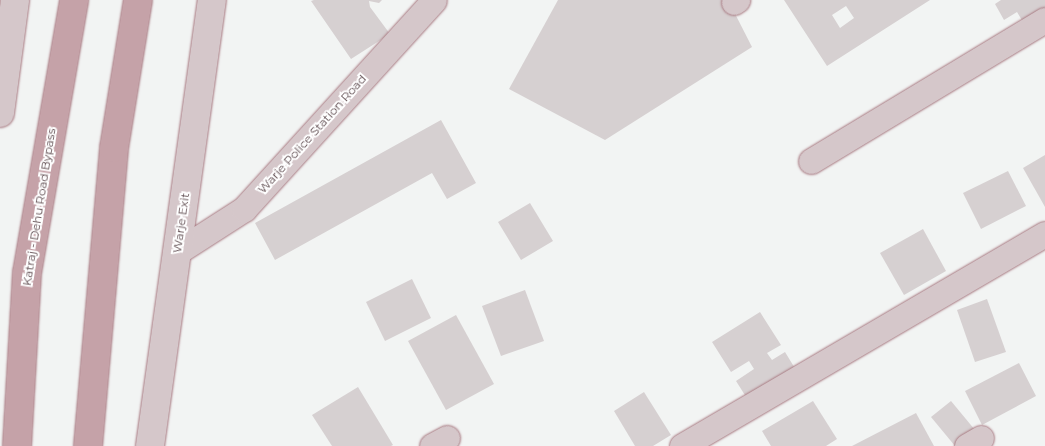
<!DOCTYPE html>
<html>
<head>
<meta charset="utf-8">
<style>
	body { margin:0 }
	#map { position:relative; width:1045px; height:446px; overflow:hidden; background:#f2f4f3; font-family:Montserrat,sans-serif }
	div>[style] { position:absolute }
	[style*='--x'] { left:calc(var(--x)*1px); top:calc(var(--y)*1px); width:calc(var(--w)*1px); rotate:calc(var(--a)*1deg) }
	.building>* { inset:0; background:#d6d0d1 }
	.roads { filter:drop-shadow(0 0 1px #a87a82) drop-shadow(0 0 1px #a87a82) }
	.minor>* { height:25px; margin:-12.5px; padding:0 12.5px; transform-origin:12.5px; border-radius:12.5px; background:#d5c7ca }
	.tertiary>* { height:28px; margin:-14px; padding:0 14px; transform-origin:14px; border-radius:14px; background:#d5c7ca }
	.trunk>* { height:28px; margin:-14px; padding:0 14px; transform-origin:14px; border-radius:14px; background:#c5a2a8 }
	span { translate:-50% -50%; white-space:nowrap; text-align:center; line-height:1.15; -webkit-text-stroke:4px #fff; paint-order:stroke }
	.street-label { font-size:12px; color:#5e4b4f }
</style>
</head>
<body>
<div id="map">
	<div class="building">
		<div style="clip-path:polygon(314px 0,382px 0,379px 3px,369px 1px,370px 7px,390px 34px,351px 59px,311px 1px)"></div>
		<div style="clip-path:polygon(558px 0,728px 0,752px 47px,605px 140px,509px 89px)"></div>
		<div style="clip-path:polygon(evenodd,784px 0,930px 0,827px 66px,784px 0,846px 6px,854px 18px,840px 28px,832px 15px,846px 6px)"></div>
		<div style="clip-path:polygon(1001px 0,1045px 0,1045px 8px,1023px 22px,1017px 12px,1004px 20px,995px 4px)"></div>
		<div style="clip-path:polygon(441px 120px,476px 183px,447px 199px,432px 173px,275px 260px,255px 223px)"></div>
		<div style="clip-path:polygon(1045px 155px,1045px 207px,1023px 168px)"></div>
		<div style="clip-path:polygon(1008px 171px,1026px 206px,981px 229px,963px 193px)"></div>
		<div style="clip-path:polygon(530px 203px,553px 241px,521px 260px,498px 222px)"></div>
		<div style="clip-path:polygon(923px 229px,946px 271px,904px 295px,880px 253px)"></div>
		<div style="clip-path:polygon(412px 279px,431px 318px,385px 341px,366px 302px)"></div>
		<div style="clip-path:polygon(525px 290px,544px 341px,501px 356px,482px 306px)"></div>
		<div style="clip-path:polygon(987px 299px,1006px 352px,975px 362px,957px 310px)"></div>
		<div style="clip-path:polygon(760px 312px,781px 345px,767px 353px,772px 360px,785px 352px,796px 370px,748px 400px,736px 381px,754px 369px,749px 361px,731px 372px,712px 342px)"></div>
		<div style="clip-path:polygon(456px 315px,494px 384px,446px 410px,408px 341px)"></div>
		<div style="clip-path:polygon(1019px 363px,1036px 396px,982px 425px,965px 391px)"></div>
		<div style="clip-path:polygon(358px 387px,393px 445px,391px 446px,332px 446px,312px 415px)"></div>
		<div style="clip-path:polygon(644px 392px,671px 435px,653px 446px,635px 446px,614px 411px)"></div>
		<div style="clip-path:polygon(813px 401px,837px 439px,826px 446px,771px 446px,762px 431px)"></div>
		<div style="clip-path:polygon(951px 401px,975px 430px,955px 446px,931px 417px)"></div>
		<div style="clip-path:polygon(916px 413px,934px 446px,852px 446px)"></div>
	</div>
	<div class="roads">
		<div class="minor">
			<div style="--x:734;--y:2;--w:4;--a:-34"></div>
			<div style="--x:811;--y:161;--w:273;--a:-31.1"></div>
			<div style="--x:177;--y:252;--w:80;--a:-32.7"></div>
			<div style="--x:244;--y:209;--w:282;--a:-47.7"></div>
			<div style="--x:432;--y:446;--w:17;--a:-28"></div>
			<div style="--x:682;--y:446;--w:420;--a:-30.3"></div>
			<div style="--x:967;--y:446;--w:16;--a:-30"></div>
		</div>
		<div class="tertiary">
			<div style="--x:0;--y:113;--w:114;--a:-82.4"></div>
			<div style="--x:150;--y:446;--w:450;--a:-82.1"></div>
		</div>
		<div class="trunk">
			<div style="--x:17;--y:446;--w:173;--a:-86.7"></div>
			<div style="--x:27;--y:273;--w:277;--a:-80.2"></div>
			<div style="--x:88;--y:446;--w:299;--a:-85"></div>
			<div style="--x:114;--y:148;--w:150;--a:-80.8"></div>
		</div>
	</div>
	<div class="street-label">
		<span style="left:312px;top:134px;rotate:-48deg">Warje Police Station Road</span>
		<span style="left:39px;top:207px;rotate:-81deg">Katraj - Dehu Road Bypass</span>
		<span style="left:181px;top:223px;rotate:-82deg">Warje Exit</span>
	</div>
</div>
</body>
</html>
